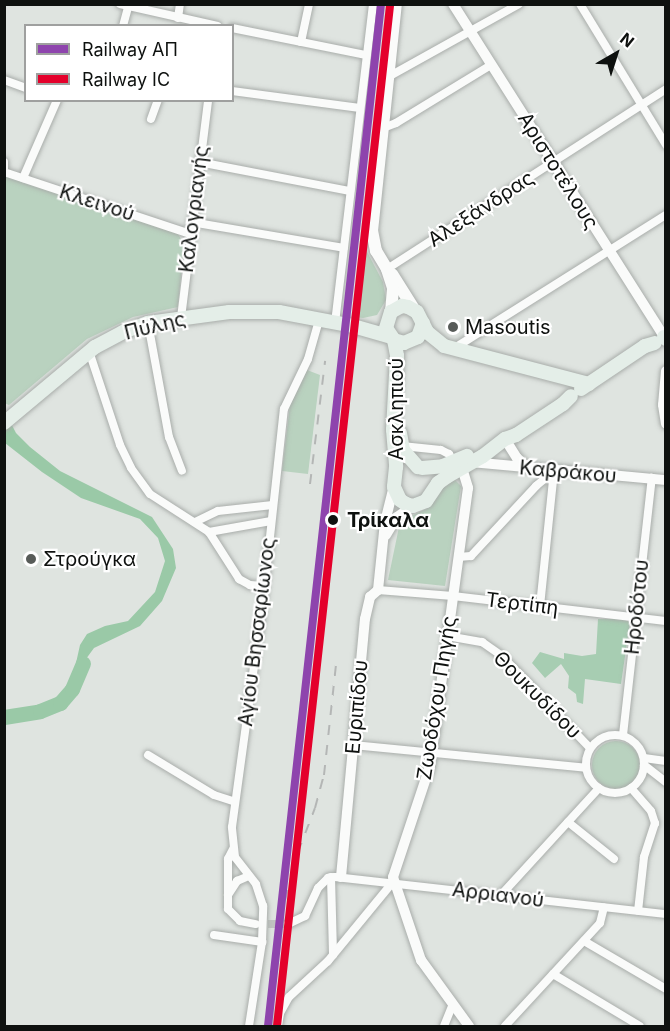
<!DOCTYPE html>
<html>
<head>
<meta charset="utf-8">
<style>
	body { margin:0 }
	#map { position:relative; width:670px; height:1031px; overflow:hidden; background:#dfe4e0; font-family:Inter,sans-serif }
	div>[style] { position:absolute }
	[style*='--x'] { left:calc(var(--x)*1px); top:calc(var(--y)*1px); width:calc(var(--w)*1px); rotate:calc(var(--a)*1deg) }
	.green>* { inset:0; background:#b9d2bf }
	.round { border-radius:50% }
	.forest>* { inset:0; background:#a7cdb2 }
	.water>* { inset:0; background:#9ac9a7 }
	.river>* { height:15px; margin:-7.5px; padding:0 7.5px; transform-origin:7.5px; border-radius:7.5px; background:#9ac9a7 }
	.minor-tunnel>* { height:8px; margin-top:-4px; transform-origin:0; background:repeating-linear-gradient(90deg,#c0c4c1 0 8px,transparent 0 12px) }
	.roads { filter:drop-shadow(0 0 2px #a9adaa) drop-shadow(0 0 2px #a9adaa) }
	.minor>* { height:8px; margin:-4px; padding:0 4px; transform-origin:4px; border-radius:4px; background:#fafbfa }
	.minor>.ring { margin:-4px; padding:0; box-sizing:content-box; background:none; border:8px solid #fafbfa; border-radius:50% }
	.tertiary>* { height:10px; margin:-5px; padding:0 5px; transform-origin:5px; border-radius:5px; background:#fafbfa }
	.secondary>* { height:12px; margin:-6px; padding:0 6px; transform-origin:6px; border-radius:6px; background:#fafbfa }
	.primary>* { height:14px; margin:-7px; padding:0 7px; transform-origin:7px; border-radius:7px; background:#e4eee8 }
	.rail>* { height:2px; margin-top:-1px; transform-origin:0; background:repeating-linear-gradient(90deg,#b4b6b5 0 10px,transparent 0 20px) }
	.rail-1>* { height:8px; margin:-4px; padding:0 4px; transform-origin:4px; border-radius:4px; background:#8e44ad }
	.rail-2>* { height:8px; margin:-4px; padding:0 4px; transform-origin:4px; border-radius:4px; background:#e4002b }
	.dots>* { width:16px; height:16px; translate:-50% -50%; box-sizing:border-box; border:3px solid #fff; border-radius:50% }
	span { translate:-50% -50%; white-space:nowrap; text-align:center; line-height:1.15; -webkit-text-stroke:4.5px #fff; paint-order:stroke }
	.street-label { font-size:20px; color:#0e110f }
	.poi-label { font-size:20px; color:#0e110f }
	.left { translate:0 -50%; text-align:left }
	.stop-label { font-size:20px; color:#0e110f; font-weight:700 }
	.frame { position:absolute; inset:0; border:6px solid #0e110f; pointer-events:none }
	.legend { position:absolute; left:24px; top:24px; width:210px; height:78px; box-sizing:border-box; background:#fff; border:2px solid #9fa09f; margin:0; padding:8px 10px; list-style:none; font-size:18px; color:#0e110f }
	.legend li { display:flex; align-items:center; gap:12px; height:30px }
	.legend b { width:30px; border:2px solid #9fa09f }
	.north { position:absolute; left:586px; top:24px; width:60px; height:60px; -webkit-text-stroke:4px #fff; paint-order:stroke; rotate:39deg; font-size:16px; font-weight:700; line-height:24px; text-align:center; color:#0e110f }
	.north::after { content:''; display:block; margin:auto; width:21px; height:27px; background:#0e110f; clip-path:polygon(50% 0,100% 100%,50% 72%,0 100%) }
</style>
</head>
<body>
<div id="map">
	<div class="green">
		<div style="clip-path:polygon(4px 166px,21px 182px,178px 234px,184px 244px,178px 307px,133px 317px,87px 339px,9px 405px,4px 403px)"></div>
		<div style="clip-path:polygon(364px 246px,383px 282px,386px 300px,377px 315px,363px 318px,355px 317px)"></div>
		<div style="clip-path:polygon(307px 370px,320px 375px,308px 474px,282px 471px,290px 405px)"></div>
		<div style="clip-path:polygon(455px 480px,461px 486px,445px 586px,388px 580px,399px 527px,407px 518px,430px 507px,443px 487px)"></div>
		<div class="round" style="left:592px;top:741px;width:48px;height:48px"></div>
	</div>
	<div class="forest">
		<div style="clip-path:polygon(598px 619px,623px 619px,630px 622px,621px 684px,585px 679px,583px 704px,577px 702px,576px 694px,568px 688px,569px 676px,561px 664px,545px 678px,532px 663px,540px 652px,564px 659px,564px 653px,582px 656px,596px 654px)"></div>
	</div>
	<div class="water">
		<div style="clip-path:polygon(4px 410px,16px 433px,30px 447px,60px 471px,152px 517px,173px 549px,176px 568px,162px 601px,140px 626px,94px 648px,83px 663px,76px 663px,80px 645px,87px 634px,105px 626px,128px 621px,155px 592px,165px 561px,158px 538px,140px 519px,81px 498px,42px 472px,5px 443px)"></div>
	</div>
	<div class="river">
		<div style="--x:4;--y:717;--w:36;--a:-9"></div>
		<div style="--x:40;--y:711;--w:22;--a:-22"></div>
		<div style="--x:60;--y:703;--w:18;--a:-49"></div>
		<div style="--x:72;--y:689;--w:28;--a:-67"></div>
	</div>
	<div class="minor-tunnel">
		<div style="--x:256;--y:924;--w:32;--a:0"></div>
	</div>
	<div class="roads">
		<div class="minor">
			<div style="--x:120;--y:4;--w:100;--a:12.7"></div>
			<div style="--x:580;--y:4;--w:165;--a:58.6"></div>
			<div style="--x:178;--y:18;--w:14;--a:-82"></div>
			<div style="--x:123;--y:26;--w:20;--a:-75"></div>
			<div style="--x:232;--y:28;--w:137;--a:11.4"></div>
			<div style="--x:301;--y:42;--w:39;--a:-78"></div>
			<div style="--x:388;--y:77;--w:150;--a:-29.1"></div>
			<div style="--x:4;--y:80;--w:23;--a:20"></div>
			<div style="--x:232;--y:91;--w:129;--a:7.6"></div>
			<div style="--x:151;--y:119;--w:20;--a:-70"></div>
			<div style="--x:383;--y:128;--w:14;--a:-21"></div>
			<div style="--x:396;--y:123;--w:111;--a:-31.4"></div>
			<div style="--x:4;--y:162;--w:7;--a:90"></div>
			<div style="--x:199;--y:162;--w:154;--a:10.9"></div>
			<div style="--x:4;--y:172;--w:196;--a:18.4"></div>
			<div style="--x:23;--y:178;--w:85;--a:-66.4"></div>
			<div style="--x:191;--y:222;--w:155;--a:9.6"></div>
			<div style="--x:387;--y:269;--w:332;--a:-32.8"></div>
			<div style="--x:181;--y:318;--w:220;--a:-82.9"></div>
			<div style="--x:148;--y:323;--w:116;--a:79.6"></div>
			<div style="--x:169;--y:437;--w:36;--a:69"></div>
			<div style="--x:335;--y:323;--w:321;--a:-83.2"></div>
			<div style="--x:453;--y:349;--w:252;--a:-32.2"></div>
			<div style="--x:89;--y:351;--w:99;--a:71.7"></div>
			<div style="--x:120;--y:445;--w:25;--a:64"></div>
			<div style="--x:131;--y:468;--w:32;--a:54"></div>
			<div style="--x:150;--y:494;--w:70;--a:32.8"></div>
			<div style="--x:209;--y:532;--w:63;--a:-10.1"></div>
			<div style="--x:402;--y:446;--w:39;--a:6"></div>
			<div style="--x:441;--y:450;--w:9;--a:27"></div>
			<div style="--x:449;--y:454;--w:9;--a:58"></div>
			<div style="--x:195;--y:522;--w:25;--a:-26"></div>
			<div style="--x:218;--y:511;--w:55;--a:-6.2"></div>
			<div style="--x:209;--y:532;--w:56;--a:57.4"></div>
			<div style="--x:239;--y:579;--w:13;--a:29"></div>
			<div style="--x:250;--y:585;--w:14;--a:4"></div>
			<div style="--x:458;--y:557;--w:13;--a:-4"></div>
			<div style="--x:471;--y:556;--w:96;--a:-47.1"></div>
			<div style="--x:536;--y:486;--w:23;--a:-40"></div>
			<div style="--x:378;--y:590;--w:75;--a:4.6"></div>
			<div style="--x:453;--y:596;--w:214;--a:6.7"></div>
			<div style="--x:540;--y:606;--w:136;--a:-84.1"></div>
			<div style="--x:447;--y:636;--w:36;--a:10"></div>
			<div style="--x:482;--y:642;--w:24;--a:35"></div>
			<div style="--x:502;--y:656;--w:127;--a:46.3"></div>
			<div class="ring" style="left:586px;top:735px;width:50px;height:50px"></div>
			<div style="--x:623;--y:735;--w:259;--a:-83.6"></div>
			<div style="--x:353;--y:745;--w:234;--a:5.6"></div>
			<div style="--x:148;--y:755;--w:77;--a:31.2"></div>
			<div style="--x:214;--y:795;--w:22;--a:18"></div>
			<div style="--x:644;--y:758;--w:22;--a:8"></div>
			<div style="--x:644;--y:765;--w:28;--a:38"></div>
			<div style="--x:631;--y:788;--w:30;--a:49"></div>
			<div style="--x:651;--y:811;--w:13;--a:72"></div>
			<div style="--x:655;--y:823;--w:36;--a:108"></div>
			<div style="--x:644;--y:857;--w:54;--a:96.3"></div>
			<div style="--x:568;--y:822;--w:59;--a:38.8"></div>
			<div style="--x:233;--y:849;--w:11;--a:117"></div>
			<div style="--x:228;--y:859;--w:50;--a:90"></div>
			<div style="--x:228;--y:909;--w:17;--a:45"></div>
			<div style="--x:240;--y:921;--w:16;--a:11"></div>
			<div style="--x:331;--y:877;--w:78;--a:88.5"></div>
			<div style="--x:228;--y:895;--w:17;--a:-57"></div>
			<div style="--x:237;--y:881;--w:13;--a:-23"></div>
			<div style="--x:501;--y:895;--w:145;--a:-47.5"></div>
			<div style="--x:288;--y:924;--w:19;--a:-25"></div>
			<div style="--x:305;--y:916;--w:31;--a:-65"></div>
			<div style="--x:318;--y:888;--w:14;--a:-45"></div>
			<div style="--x:328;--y:878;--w:7;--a:-8"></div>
			<div style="--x:335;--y:877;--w:333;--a:6.4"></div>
			<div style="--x:214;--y:935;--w:49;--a:8.3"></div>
			<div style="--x:584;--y:941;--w:95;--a:30.3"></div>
			<div style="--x:553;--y:974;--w:101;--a:30.9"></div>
			<div style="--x:249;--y:1026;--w:85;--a:-81.2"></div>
			<div style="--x:262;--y:942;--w:36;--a:-88"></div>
			<div style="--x:263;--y:906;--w:23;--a:-108"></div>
			<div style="--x:256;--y:884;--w:34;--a:-128"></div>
			<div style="--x:235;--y:857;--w:30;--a:-96"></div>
			<div style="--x:232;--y:827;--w:237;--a:-82.2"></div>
			<div style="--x:264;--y:592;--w:184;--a:-83.8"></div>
			<div style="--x:284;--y:409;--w:55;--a:-64.4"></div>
			<div style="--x:308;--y:359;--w:41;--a:-74.2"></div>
			<div style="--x:278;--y:1026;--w:13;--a:-81"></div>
			<div style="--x:280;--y:1013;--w:18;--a:-61"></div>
			<div style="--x:289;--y:997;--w:53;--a:-42.7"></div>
			<div style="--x:328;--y:961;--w:102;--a:-50.6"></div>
			<div style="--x:444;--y:1026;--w:24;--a:-68"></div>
			<div style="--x:505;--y:1026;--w:140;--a:-47.3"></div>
			<div style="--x:600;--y:923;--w:16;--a:-76"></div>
		</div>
		<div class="tertiary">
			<div style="--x:453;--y:4;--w:394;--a:57.6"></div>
			<div style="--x:666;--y:371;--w:34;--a:95"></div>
			<div style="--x:663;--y:405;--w:19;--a:81"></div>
			<div style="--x:505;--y:439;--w:22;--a:58"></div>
			<div style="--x:517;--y:458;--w:13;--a:42"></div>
			<div style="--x:471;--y:462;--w:196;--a:5.3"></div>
			<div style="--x:462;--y:468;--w:21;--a:73"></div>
			<div style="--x:468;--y:488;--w:281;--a:97.8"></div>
			<div style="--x:430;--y:766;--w:117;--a:108.4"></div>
			<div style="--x:393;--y:877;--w:88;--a:71.4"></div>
			<div style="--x:421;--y:960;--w:82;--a:54"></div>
			<div style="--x:386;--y:535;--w:21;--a:-59"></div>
			<div style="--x:397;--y:517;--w:19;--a:-35"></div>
			<div style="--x:341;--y:877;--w:259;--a:-84.7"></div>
			<div style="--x:365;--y:619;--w:23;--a:-77"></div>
			<div style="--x:370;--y:597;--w:11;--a:-41"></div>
			<div style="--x:378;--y:590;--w:68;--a:-84.1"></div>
			<div style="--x:385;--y:522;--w:36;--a:-76"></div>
		</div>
		<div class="secondary">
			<div style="--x:392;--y:274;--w:41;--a:57.8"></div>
			<div style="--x:391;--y:312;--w:24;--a:-85"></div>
			<div style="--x:393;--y:288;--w:20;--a:-108"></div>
			<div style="--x:387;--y:269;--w:21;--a:-121"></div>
			<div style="--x:376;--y:251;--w:20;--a:-101"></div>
			<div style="--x:372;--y:231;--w:228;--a:-84"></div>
		</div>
		<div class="primary">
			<div style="--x:423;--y:323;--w:15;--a:110"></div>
			<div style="--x:418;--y:337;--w:15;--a:157"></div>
			<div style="--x:404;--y:343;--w:10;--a:-163"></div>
			<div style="--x:394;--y:340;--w:14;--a:-124"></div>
			<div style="--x:386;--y:328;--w:17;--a:-73"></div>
			<div style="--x:391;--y:312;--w:13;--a:-29"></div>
			<div style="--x:402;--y:306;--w:6;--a:9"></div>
			<div style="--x:408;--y:307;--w:10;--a:29"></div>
			<div style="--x:417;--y:312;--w:22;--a:63"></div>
			<div style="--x:427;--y:332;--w:22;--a:39"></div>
			<div style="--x:444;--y:346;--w:150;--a:14.7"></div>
			<div style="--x:664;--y:337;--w:3;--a:45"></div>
			<div style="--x:394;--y:340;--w:16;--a:79"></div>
			<div style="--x:397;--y:356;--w:74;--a:93.1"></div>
			<div style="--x:393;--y:430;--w:37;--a:85"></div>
			<div style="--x:396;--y:467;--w:20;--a:96"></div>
			<div style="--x:394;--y:487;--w:14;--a:65"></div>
			<div style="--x:400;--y:500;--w:7;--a:34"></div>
			<div style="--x:406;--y:504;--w:7;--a:16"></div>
			<div style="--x:413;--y:506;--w:14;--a:-21"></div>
			<div style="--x:426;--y:501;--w:22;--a:-56"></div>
			<div style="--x:438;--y:483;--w:12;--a:-35"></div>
			<div style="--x:448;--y:476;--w:40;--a:-29.7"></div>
			<div style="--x:483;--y:456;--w:28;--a:-38"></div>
			<div style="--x:505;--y:439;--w:12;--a:-20"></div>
			<div style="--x:516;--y:435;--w:56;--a:-33.4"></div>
			<div style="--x:563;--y:404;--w:11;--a:-45"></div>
			<div style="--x:581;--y:389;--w:77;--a:-33.9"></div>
			<div style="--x:645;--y:346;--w:10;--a:-17"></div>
			<div style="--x:4;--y:423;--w:119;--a:-39.9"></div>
			<div style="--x:95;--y:347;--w:32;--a:-28"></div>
			<div style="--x:123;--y:332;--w:27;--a:-20"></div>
			<div style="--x:148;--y:323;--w:82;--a:-7.7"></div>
			<div style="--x:229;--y:312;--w:50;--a:0"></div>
			<div style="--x:279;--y:312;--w:75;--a:10.7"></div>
			<div style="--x:353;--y:326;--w:40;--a:16"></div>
			<div style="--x:400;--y:433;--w:17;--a:80"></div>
			<div style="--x:403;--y:450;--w:23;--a:49"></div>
			<div style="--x:422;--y:468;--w:21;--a:-5"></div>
			<div style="--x:443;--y:466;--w:26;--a:-23"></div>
		</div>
	</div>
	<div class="rail">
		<div style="--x:310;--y:484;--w:124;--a:-83"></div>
		<div style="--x:280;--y:919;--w:69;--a:-75"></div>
		<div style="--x:298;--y:852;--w:47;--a:-68.9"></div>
		<div style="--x:315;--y:808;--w:34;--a:-75"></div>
		<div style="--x:324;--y:775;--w:111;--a:-83.8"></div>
	</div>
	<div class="rail-1">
		<div style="--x:268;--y:1026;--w:1028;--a:-83.69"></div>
	</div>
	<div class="rail-2">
		<div style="--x:277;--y:1026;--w:1027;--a:-83.68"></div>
	</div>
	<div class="dots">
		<div style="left:453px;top:327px;background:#575b58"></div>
		<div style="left:333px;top:520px;background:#0e110f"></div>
		<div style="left:31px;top:559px;background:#575b58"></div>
	</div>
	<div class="street-label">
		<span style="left:558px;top:171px;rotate:58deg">Αριστοτέλους</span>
		<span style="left:97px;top:203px;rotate:18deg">Κλεινού</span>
		<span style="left:194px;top:209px;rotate:-83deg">Καλογριανής</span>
		<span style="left:481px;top:209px;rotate:-33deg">Αλεξάνδρας</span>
		<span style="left:155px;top:326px;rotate:-14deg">Πύλης</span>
		<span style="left:396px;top:409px;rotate:-90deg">Ασκληπιού</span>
		<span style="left:568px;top:472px;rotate:5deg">Καβράκου</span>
		<span style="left:522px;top:604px;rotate:7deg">Τερτίπη</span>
		<span style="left:637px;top:607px;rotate:-84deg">Ηροδότου</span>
		<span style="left:257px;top:632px;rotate:-83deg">Αγίου Βησσαρίωνος</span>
		<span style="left:537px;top:695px;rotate:45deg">Θουκυδίδου</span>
		<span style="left:437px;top:698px;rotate:-81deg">Ζωοδόχου Πηγής</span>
		<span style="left:357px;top:707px;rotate:-85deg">Ευριπίδου</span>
		<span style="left:498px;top:895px;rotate:7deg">Αρριανού</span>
	</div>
	<div class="poi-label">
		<span class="left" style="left:465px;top:327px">Masoutis</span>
		<span class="left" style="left:43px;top:559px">Στρούγκα</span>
	</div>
	<div class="stop-label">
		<span class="left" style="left:347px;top:520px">Τρίκαλα</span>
	</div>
	<div class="frame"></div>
	<ul class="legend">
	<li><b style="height:8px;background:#8e44ad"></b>Railway ΑΠ</li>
	<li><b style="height:8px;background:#e4002b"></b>Railway IC</li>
	</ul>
	<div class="north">N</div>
</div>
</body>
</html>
